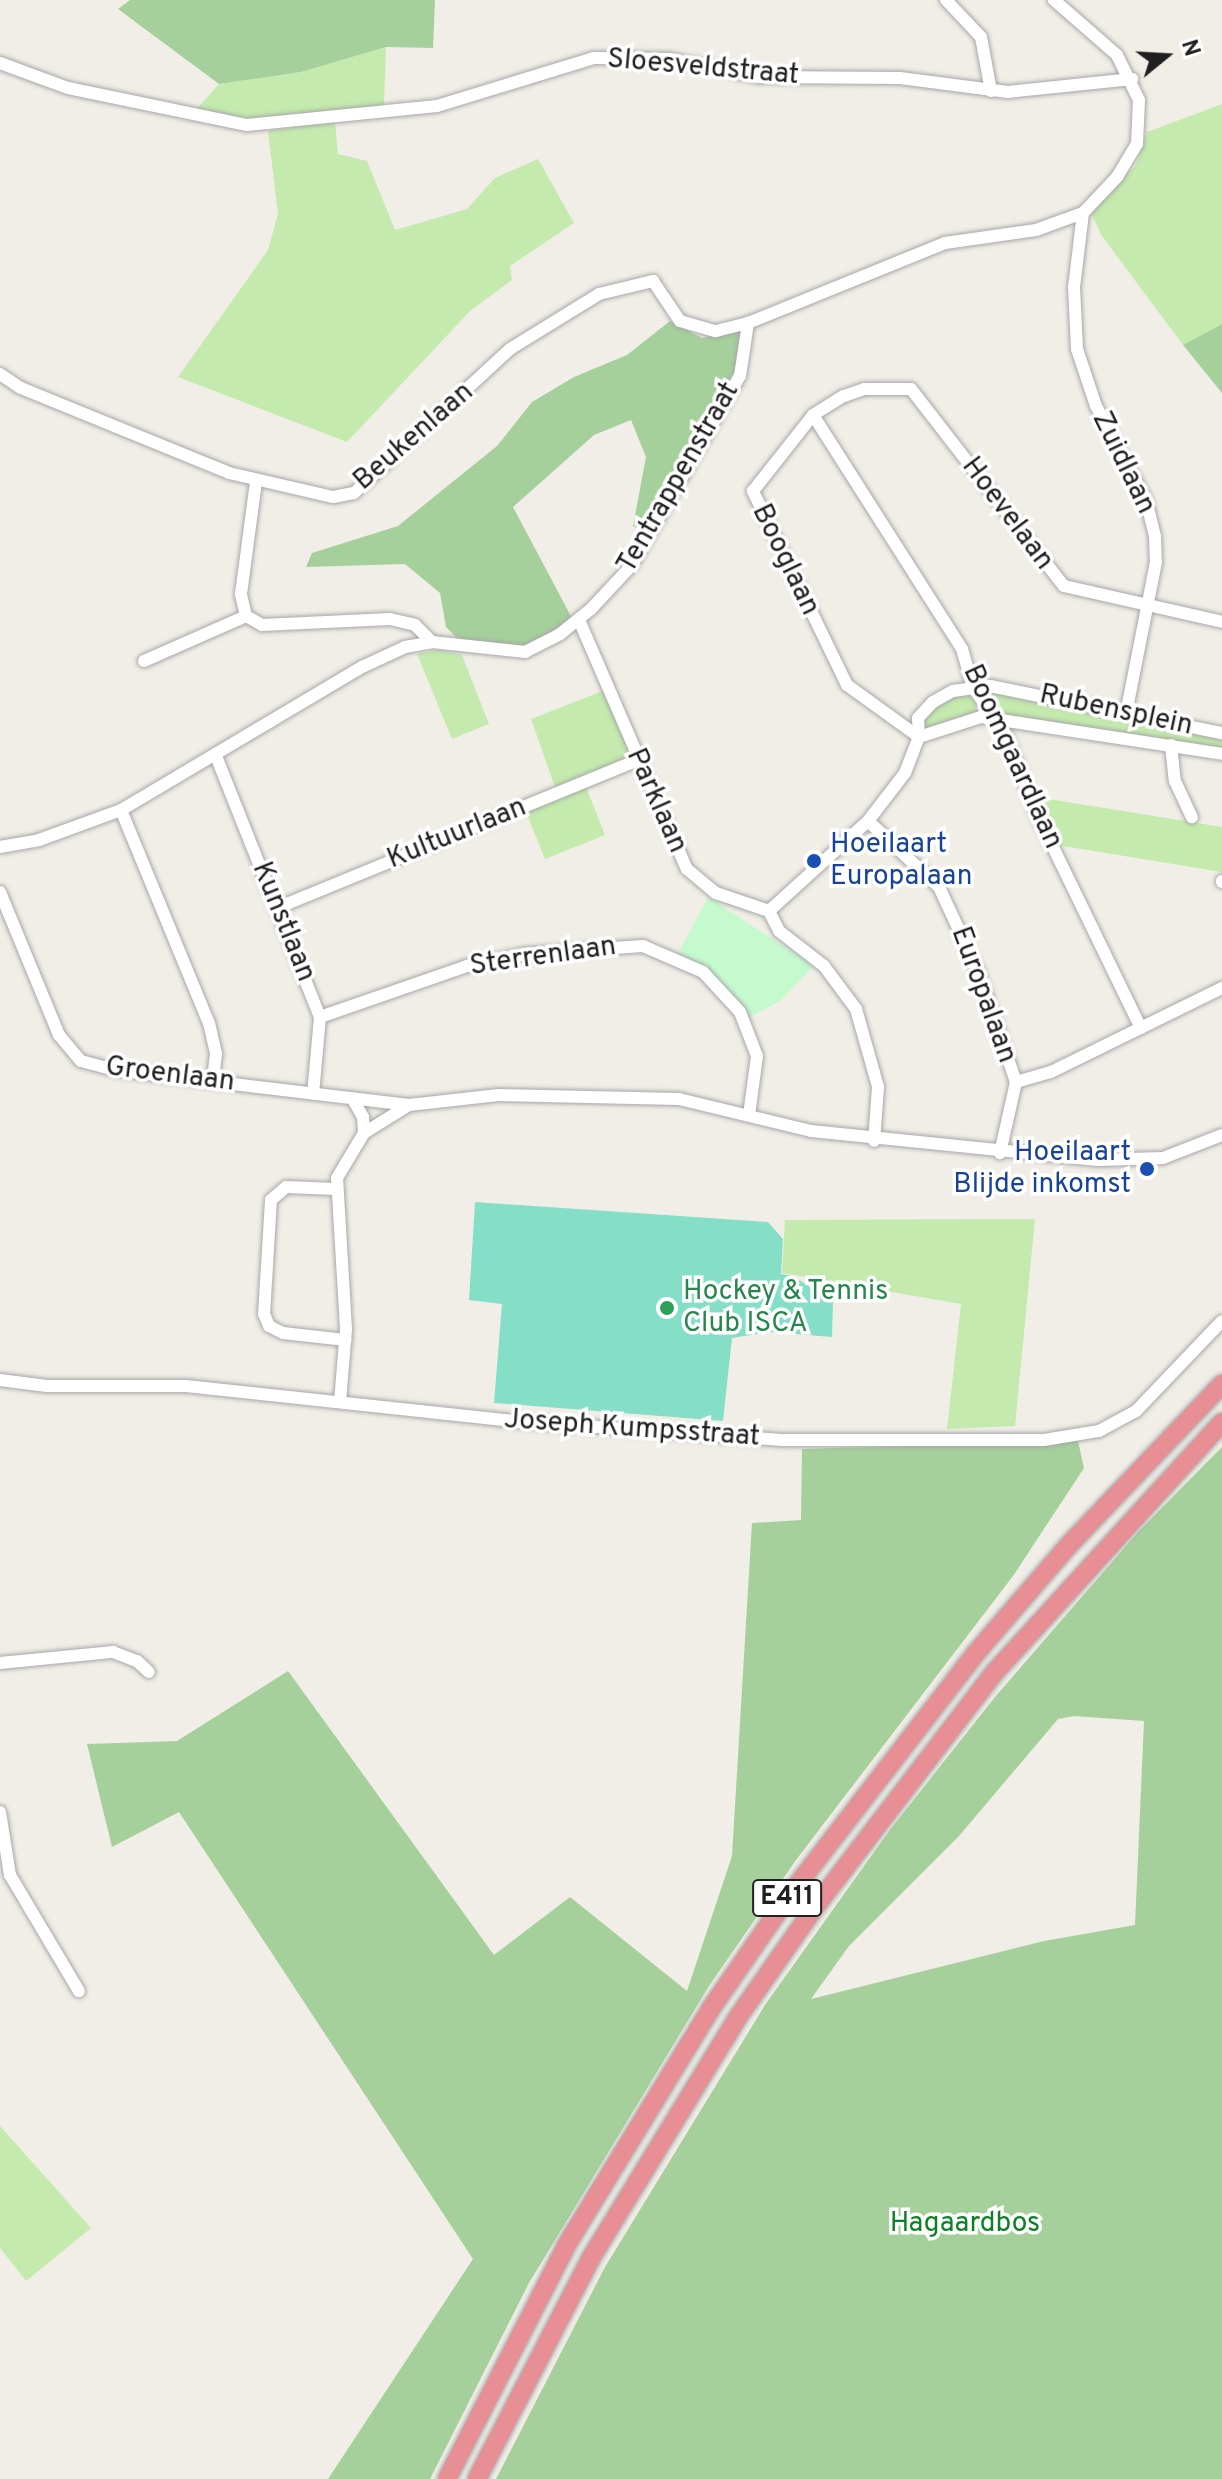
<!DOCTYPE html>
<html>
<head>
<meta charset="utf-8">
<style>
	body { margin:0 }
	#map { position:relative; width:1222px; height:2479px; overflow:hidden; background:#f1eee7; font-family:Overpass,sans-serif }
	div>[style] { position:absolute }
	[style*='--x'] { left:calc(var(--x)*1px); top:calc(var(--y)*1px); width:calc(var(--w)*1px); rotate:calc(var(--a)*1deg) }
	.grass>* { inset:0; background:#c4eaad }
	.forest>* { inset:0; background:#a5d09b }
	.park>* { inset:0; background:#c5facf }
	.pitch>* { inset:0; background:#85dfc7 }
	.roads { filter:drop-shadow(0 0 2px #a7a7a7) drop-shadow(0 0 2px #a7a7a7) }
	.minor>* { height:12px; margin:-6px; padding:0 6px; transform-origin:6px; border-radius:6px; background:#fff }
	.highway>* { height:18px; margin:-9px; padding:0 9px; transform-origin:9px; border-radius:9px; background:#e78f95 }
	.dots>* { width:22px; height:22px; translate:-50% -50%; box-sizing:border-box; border:4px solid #fff; border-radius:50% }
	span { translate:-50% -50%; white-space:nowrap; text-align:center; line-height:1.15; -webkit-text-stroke:7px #fff; paint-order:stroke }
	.shield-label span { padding:2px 6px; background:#fff; border:2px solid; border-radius:6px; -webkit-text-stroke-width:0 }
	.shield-label { font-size:26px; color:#202020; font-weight:700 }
	.street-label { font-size:28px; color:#202020 }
	.transit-label { font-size:28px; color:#164399 }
	.left { translate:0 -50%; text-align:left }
	.right { translate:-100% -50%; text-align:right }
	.leisure-label { font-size:28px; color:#27864d }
	.park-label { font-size:28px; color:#0c8123 }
	.north { position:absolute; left:1126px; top:16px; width:80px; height:80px; -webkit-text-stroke:6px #fff; paint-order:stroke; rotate:72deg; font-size:22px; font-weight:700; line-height:32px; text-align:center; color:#202020 }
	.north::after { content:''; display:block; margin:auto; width:28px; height:36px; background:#202020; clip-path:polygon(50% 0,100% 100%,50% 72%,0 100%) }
</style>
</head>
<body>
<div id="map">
	<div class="grass">
		<div style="clip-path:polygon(386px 47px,384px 106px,243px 120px,195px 111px,219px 84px,301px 72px)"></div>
		<div style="clip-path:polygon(1222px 104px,1222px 324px,1183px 345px,1102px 236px,1091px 213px,1136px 165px,1147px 132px)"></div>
		<div style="clip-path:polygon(335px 121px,338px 154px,367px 161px,395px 230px,467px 209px,495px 178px,538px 159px,574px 223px,510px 266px,512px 280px,470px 311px,347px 442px,178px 377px,268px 250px,278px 214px,268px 131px)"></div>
		<div style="clip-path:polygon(438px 650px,462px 655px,489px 724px,452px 739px,417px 654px)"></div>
		<div style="clip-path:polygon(605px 690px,631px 756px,555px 787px,531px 719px)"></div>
		<div style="clip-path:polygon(995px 690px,1222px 737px,1222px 750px,1003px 714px,988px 698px)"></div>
		<div style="clip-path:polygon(972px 696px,978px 712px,928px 731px,923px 724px,926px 714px,951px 697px)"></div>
		<div style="clip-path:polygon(586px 787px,605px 835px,545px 859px,526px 812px)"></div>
		<div style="clip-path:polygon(1036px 797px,1222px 827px,1222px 872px,1057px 845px)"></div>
		<div style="clip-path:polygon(1035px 1219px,1015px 1426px,947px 1429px,961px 1304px,782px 1273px,785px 1220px)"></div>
		<div style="clip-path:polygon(0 2126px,91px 2228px,26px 2281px,0 2248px)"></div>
	</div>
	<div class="forest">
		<div style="clip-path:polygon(130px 0,435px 0,433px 48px,386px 47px,301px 72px,219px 84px,118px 9px)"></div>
		<div style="clip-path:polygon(670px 321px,702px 338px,742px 329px,735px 370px,644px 531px,633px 526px,646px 457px,631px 420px,594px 435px,513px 507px,573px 620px,520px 648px,461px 642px,446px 627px,440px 593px,405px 564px,306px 567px,312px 553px,398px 526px,497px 446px,532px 402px,574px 377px,627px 355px)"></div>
		<div style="clip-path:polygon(1222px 324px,1222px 393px,1183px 345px)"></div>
		<div style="clip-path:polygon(1078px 1441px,1084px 1468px,1013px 1576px,796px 1860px,709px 1986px,529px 2283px,430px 2479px,328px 2479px,473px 2259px,179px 1812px,112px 1847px,87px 1744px,177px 1741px,288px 1671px,494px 1955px,570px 1897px,687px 1991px,732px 1856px,752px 1523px,801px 1520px,802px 1449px)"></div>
		<div style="clip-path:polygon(evenodd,1222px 1447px,1222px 2479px,496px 2479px,605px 2267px,765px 2005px,889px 1831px,995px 1697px,1138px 1532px,1222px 1447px,1074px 1716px,1144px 1721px,1135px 1925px,1044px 1941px,811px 1999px,849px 1946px,959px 1836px,1058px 1719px,1074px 1716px)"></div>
	</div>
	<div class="park">
		<div style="clip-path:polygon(708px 897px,814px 966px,781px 1000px,749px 1018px,721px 980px,678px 953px)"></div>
	</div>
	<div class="pitch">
		<div style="clip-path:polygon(475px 1202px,768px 1222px,783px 1239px,781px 1274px,793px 1276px,833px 1302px,832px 1337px,771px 1332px,732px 1338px,723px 1421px,494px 1403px,502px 1304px,469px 1300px)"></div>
	</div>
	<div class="roads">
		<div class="minor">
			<div style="--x:946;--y:0;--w:51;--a:46.6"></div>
			<div style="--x:981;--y:37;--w:55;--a:79.5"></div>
			<div style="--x:0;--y:63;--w:72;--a:20.2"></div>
			<div style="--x:68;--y:88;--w:183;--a:11.7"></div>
			<div style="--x:247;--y:125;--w:191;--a:-5.7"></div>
			<div style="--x:437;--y:106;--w:164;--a:-17"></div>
			<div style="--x:594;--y:58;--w:75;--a:0.8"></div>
			<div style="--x:669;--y:59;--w:93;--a:11.2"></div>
			<div style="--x:760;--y:77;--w:140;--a:0.4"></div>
			<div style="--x:900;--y:78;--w:109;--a:7.4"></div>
			<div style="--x:1008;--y:92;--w:125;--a:-6"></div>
			<div style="--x:1083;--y:213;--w:75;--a:96.9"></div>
			<div style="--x:1074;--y:287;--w:62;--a:87.2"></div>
			<div style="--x:1077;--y:349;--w:60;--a:71.6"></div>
			<div style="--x:1096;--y:406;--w:106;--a:62"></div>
			<div style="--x:1146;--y:500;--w:38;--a:76"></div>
			<div style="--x:1155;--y:537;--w:25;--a:88"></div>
			<div style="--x:1156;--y:562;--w:154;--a:101.2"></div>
			<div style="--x:0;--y:374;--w:25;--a:34"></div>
			<div style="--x:21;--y:388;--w:225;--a:22.2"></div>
			<div style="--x:229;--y:473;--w:107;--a:13"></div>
			<div style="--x:333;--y:497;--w:21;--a:-11"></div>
			<div style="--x:354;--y:493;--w:212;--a:-42.7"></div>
			<div style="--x:510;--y:349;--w:105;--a:-31.7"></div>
			<div style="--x:599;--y:294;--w:56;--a:-13.5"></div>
			<div style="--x:653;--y:281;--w:48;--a:56"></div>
			<div style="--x:680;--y:321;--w:37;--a:16"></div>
			<div style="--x:716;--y:331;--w:33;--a:-14"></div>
			<div style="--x:748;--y:323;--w:213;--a:-22.1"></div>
			<div style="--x:945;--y:243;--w:92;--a:-8.1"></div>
			<div style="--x:1036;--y:230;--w:50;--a:-19.9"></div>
			<div style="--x:1083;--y:213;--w:50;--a:-46.6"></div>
			<div style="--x:1117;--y:177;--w:39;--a:-59"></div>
			<div style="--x:1137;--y:144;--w:44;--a:-87.4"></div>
			<div style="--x:1139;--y:100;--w:50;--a:-116.1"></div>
			<div style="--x:1117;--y:55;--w:84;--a:-138.9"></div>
			<div style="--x:813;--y:415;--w:277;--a:57.5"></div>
			<div style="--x:962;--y:649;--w:40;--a:74"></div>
			<div style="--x:973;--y:687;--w:58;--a:55.5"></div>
			<div style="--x:1006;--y:735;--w:83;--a:68.7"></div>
			<div style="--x:1036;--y:812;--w:240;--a:64.1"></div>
			<div style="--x:246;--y:616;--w:23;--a:-103"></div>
			<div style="--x:241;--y:594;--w:114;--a:-82.4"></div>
			<div style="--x:579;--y:620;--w:271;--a:66.6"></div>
			<div style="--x:687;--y:869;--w:38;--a:40"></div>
			<div style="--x:716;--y:893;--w:56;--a:18.8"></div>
			<div style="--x:769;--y:911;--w:22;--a:63"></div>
			<div style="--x:779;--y:931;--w:57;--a:37.9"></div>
			<div style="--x:824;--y:966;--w:54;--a:53.3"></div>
			<div style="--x:856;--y:1009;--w:81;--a:74.2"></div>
			<div style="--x:878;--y:1087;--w:54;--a:94.2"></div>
			<div style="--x:144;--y:661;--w:111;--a:-23.8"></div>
			<div style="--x:246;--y:616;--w:18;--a:29"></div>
			<div style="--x:262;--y:625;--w:128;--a:-2.7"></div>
			<div style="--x:390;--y:619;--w:26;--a:13"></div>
			<div style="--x:415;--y:625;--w:24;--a:45"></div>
			<div style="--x:919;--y:737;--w:89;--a:-144.2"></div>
			<div style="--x:847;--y:685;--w:216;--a:-115.9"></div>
			<div style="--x:753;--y:491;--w:97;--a:-51.7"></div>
			<div style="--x:813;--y:415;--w:36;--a:-32"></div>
			<div style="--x:844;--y:396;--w:21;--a:-19"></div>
			<div style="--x:864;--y:389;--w:47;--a:0"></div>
			<div style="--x:911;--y:389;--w:249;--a:52.2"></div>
			<div style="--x:1064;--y:586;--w:162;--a:12.8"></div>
			<div style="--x:919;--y:737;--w:19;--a:-93"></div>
			<div style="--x:918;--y:718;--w:22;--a:-47"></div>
			<div style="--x:933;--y:702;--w:23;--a:-29"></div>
			<div style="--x:953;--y:691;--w:37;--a:-8"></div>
			<div style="--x:990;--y:686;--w:237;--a:11.5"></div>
			<div style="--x:919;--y:737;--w:65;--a:-17.9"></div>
			<div style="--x:981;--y:717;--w:244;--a:8.7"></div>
			<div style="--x:1171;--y:745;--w:36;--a:84"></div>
			<div style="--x:1175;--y:781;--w:40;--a:65"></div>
			<div style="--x:216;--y:756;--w:281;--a:68.3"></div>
			<div style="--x:320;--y:1017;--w:77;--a:95.2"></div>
			<div style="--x:121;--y:810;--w:230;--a:67.6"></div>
			<div style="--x:209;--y:1023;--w:32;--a:77"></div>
			<div style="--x:216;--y:1054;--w:26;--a:97"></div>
			<div style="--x:868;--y:821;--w:97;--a:42.9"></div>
			<div style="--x:939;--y:887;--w:93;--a:65.1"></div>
			<div style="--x:978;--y:971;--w:117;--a:71.1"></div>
			<div style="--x:1016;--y:1082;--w:73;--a:102.7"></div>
			<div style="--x:0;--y:847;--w:40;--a:-10"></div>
			<div style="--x:39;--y:840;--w:87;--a:-20.1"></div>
			<div style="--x:121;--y:810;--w:280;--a:-30.7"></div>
			<div style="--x:362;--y:667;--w:47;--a:-24.9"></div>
			<div style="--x:405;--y:647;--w:27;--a:-10"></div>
			<div style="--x:432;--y:642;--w:94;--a:6.1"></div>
			<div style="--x:525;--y:652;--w:39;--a:-27"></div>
			<div style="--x:560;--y:634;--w:40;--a:-39"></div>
			<div style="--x:591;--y:609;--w:60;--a:-47"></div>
			<div style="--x:632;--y:565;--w:218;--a:-60.3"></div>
			<div style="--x:740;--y:376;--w:54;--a:-81.4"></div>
			<div style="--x:1222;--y:881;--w:1;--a:90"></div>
			<div style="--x:0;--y:892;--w:155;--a:67.6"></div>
			<div style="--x:59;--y:1035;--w:34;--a:50"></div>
			<div style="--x:81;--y:1061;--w:35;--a:15"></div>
			<div style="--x:115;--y:1070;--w:296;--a:6.8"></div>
			<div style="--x:277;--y:908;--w:389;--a:-22.3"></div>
			<div style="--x:769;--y:911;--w:134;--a:-42.3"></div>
			<div style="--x:868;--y:821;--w:61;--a:-52.4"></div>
			<div style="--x:905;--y:773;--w:39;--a:-69"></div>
			<div style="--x:320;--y:1017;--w:156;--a:-19.1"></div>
			<div style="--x:467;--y:966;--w:59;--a:-11.7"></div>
			<div style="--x:525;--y:954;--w:118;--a:-3.9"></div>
			<div style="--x:643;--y:946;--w:65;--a:23.4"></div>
			<div style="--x:703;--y:972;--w:54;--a:47.2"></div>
			<div style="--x:740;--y:1012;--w:47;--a:68.9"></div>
			<div style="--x:757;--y:1056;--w:60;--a:97.7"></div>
			<div style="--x:1016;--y:1082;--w:36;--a:-16"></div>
			<div style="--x:1051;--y:1072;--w:191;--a:-26.2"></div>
			<div style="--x:352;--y:1098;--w:22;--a:60"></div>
			<div style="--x:363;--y:1117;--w:16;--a:86"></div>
			<div style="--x:335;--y:1189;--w:49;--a:-177.7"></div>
			<div style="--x:286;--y:1187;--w:20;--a:139"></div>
			<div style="--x:271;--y:1200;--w:114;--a:93.5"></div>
			<div style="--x:264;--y:1314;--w:13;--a:67"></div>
			<div style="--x:269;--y:1326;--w:16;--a:27"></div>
			<div style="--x:283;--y:1333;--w:63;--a:6.3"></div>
			<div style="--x:0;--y:1380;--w:47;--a:7.3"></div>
			<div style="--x:47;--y:1386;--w:139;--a:0"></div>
			<div style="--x:186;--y:1386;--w:341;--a:6.1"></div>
			<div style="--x:525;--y:1422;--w:258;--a:4"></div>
			<div style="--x:782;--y:1440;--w:262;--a:0"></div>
			<div style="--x:1044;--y:1440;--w:56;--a:-9.3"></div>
			<div style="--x:1099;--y:1431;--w:42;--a:-28.4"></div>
			<div style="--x:1136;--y:1411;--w:124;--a:-46.3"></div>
			<div style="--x:340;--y:1402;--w:73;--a:-85.3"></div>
			<div style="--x:346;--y:1329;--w:151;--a:-93.4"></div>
			<div style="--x:337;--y:1178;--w:52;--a:-59"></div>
			<div style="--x:364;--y:1133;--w:53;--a:-31.9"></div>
			<div style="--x:409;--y:1105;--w:90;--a:-6.4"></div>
			<div style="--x:498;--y:1095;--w:181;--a:1.3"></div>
			<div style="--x:679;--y:1099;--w:136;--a:13.6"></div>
			<div style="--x:811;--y:1131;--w:288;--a:5.8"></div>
			<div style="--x:1098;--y:1160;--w:65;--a:-1.8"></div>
			<div style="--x:1163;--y:1158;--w:63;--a:-21.3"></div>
			<div style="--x:0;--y:1663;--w:114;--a:-5.6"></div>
			<div style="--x:113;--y:1652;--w:26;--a:21"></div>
			<div style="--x:137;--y:1661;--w:16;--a:43"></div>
			<div style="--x:0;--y:1812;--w:64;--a:81"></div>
			<div style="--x:10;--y:1875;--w:135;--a:59.3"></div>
		</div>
		<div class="highway">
			<div style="--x:447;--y:2479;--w:262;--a:-62.9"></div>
			<div style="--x:566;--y:2246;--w:280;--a:-58.6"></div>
			<div style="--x:712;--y:2007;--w:134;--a:-55.4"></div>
			<div style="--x:788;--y:1897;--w:307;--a:-52.4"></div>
			<div style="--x:975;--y:1654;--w:141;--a:-49.3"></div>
			<div style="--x:1067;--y:1547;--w:225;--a:-46.4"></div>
			<div style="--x:477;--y:2479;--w:249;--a:-62.7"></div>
			<div style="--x:591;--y:2258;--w:279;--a:-58.6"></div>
			<div style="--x:736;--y:2020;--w:133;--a:-55.1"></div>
			<div style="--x:812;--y:1911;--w:300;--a:-52.6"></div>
			<div style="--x:994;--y:1673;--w:339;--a:-47.7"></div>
		</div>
	</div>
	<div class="dots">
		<div style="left:814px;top:861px;background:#1a4fb4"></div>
		<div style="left:1147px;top:1169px;background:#1a4fb4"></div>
		<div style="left:667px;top:1308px;background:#2e9e5b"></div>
	</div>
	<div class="shield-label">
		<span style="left:787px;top:1898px">E411</span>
	</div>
	<div class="street-label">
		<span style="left:703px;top:68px;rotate:5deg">Sloesveldstraat</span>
		<span style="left:414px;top:437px;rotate:-41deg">Beukenlaan</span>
		<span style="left:1123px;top:463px;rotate:64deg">Zuidlaan</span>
		<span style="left:679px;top:478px;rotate:-60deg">Tentrappenstraat</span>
		<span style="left:1007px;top:514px;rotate:53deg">Hoevelaan</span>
		<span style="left:785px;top:560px;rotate:64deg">Booglaan</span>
		<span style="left:1116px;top:711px;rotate:12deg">Rubensplein</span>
		<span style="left:1012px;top:757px;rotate:65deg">Boomgaardlaan</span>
		<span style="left:656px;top:801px;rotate:66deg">Parklaan</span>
		<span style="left:457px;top:834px;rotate:-22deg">Kultuurlaan</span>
		<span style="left:283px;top:922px;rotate:68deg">Kunstlaan</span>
		<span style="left:543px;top:957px;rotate:-8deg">Sterrenlaan</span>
		<span style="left:983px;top:995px;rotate:70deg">Europalaan</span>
		<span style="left:170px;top:1075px;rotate:7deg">Groenlaan</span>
		<span style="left:632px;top:1429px;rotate:4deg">Joseph Kumpsstraat</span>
	</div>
	<div class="transit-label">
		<span class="left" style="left:830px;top:861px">Hoeilaart<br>Europalaan</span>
		<span class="right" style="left:1131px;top:1169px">Hoeilaart<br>Blijde inkomst</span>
	</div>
	<div class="leisure-label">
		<span class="left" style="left:683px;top:1308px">Hockey &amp; Tennis<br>Club ISCA</span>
	</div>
	<div class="park-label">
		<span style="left:965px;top:2224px">Hagaardbos</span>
	</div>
	<div class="north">N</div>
</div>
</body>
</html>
